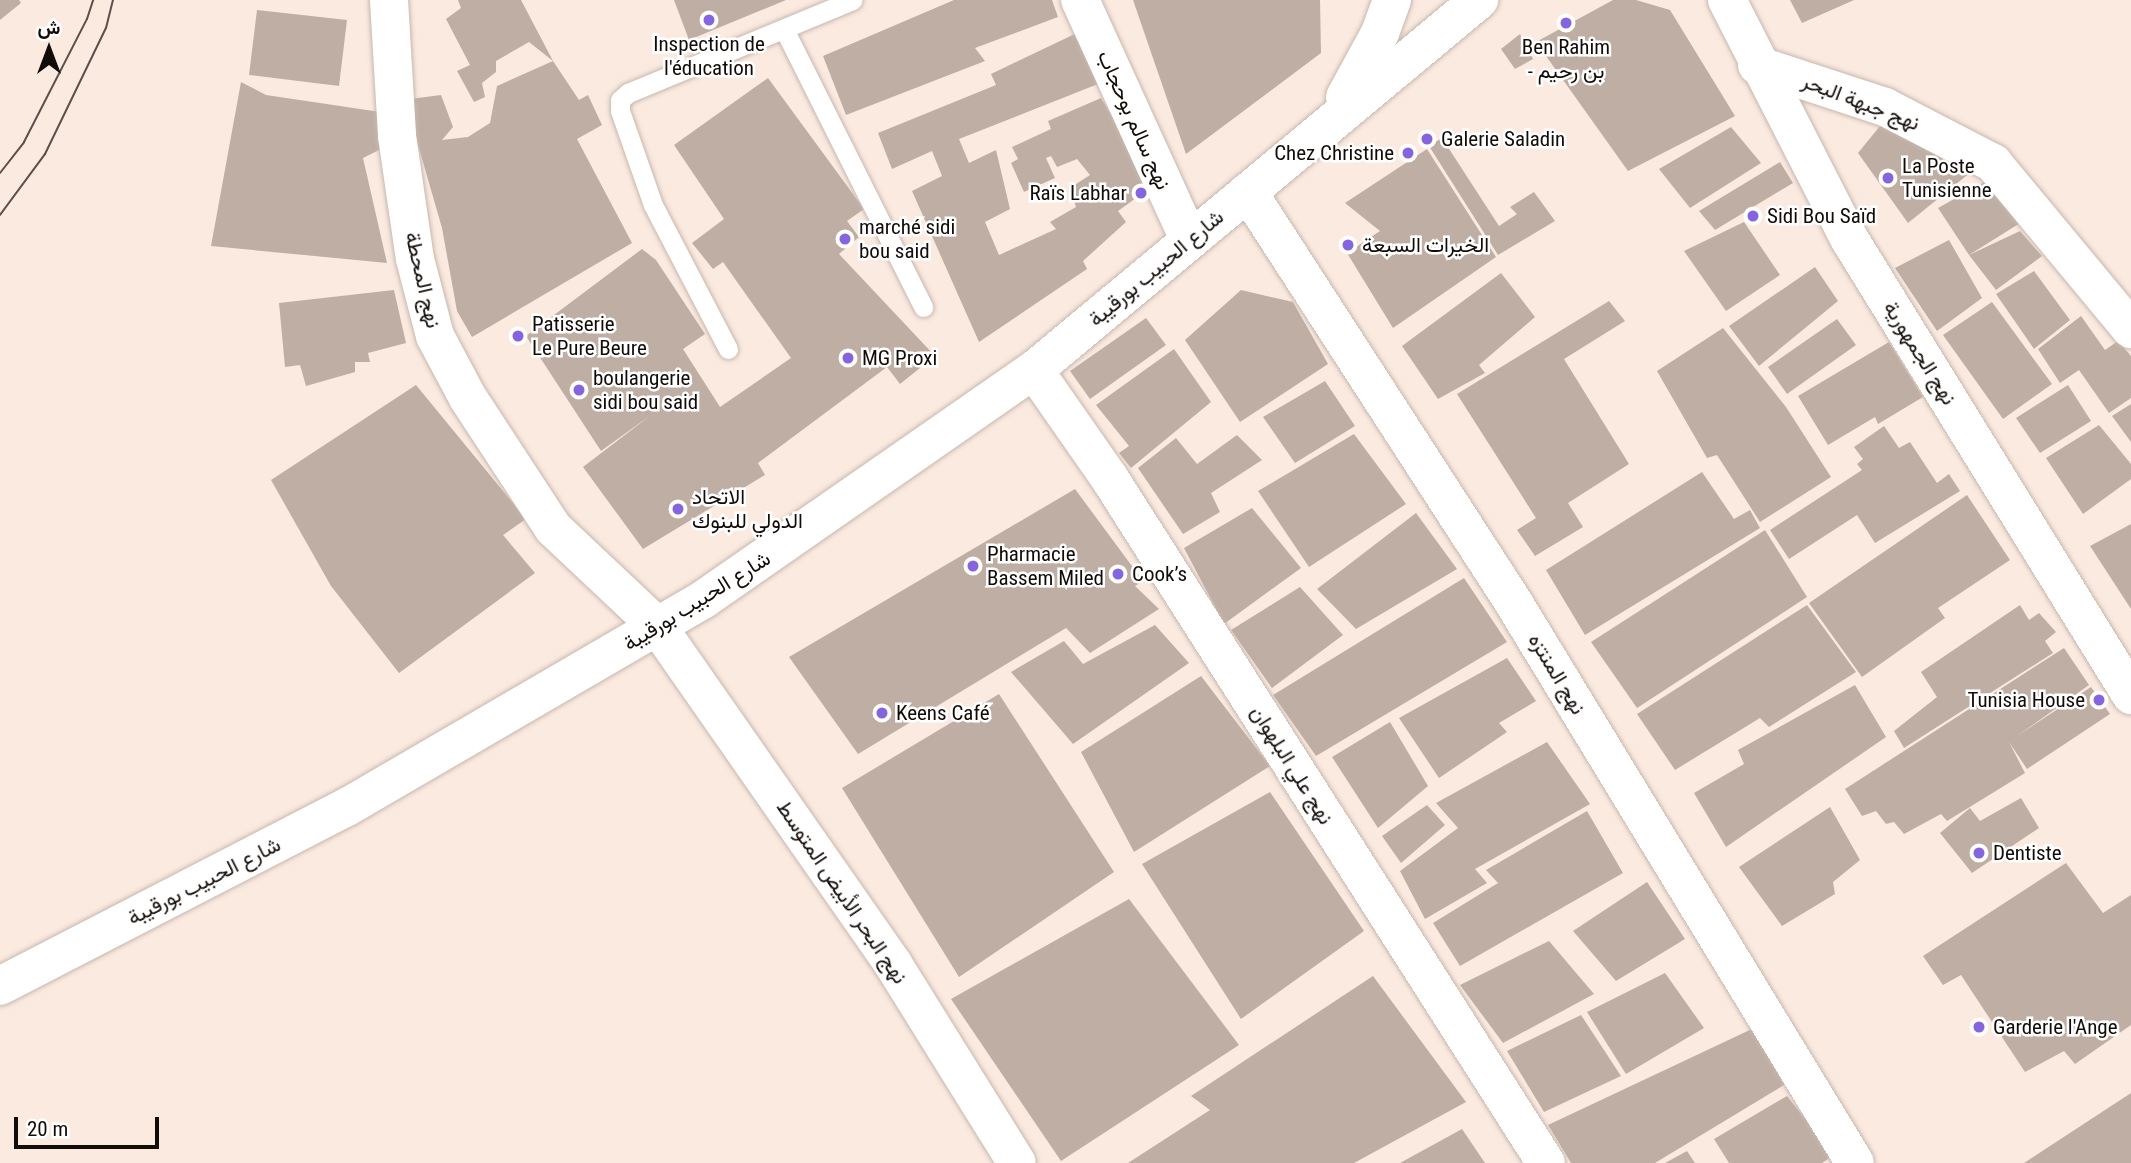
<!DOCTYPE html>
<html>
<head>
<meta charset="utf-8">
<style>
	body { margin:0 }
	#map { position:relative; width:2131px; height:1163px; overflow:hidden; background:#fbeae0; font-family:"Roboto Condensed",Vazirmatn,sans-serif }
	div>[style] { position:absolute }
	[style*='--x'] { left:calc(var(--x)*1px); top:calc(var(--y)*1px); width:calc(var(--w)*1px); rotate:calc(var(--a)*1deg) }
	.building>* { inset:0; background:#beaea4 }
	.roads { filter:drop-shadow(0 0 2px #c7b7ad) drop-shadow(0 0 2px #c7b7ad) }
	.lane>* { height:19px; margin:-9.5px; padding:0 9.5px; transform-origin:9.5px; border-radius:9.5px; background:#fff }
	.street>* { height:38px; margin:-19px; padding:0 19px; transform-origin:19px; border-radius:19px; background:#fff }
	.secondary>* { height:38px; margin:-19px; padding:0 19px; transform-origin:19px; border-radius:19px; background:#fff }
	.tram>* { height:2px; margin:-1px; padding:0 1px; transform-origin:1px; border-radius:1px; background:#5a504b }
	.dots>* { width:19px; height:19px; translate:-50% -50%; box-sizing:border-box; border:4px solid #fff; border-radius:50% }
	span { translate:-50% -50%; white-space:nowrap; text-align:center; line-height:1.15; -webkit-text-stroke:5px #fff; paint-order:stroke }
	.poi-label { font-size:21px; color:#120c09 }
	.left { translate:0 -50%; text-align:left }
	.right { translate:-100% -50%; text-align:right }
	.street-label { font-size:21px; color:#120c09 }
	.north { position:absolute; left:14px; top:14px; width:70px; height:70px; -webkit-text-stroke:5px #fff; paint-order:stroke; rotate:0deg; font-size:19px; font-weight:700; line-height:28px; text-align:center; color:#120c09 }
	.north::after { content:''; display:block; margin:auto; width:24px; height:32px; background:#120c09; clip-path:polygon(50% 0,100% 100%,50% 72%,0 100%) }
	.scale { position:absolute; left:14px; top:1117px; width:145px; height:32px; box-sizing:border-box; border:4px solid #120c09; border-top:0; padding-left:9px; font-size:21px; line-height:24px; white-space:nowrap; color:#120c09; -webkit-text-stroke:5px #fff; paint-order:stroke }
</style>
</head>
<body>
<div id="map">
	<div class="building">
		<div style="clip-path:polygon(0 0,19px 0,21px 3px,0 20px)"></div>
		<div style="clip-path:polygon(458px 0,521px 0,553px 61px,529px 42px,496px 61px,496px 72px,482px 83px,485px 97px,474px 102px,457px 71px,470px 65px,446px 19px,461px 8px)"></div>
		<div style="clip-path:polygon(674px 0,786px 0,689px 40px)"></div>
		<div style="clip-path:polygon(954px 0,1052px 0,1058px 17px,975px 48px,985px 61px,846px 115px,823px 56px)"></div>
		<div style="clip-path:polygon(1133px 0,1320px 0,1321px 53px,1186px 154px)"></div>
		<div style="clip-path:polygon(1613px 0,1636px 0,1670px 10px,1735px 116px,1628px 171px,1536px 42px)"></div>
		<div style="clip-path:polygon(1790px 0,1854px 0,1802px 23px)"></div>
		<div style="clip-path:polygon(257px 10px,347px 20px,339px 86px,249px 75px)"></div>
		<div style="clip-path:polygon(1081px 31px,1103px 82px,959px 139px,969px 163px,996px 150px,1010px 209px,985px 222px,999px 255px,1056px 229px,1050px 222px,1076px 207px,1070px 188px,1090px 175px,1077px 159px,1057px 167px,1051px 156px,1046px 158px,1055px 178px,1024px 192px,1011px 163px,1018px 159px,1012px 147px,1051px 129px,1048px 121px,1101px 98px,1154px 185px,1118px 211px,1126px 222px,1083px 261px,1087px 269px,979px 342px,912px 191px,942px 176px,932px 151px,892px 169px,878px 133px,996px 85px,991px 74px)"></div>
		<div style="clip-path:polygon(1520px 34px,1533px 59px,1515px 69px,1501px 49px)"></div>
		<div style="clip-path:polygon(553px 61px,579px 100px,588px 95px,602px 125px,577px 139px,632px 243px,472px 337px,457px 311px,442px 228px,416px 138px,410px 99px,441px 95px,453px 127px,442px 140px,468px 137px,490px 123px,497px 86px)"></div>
		<div style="clip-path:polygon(768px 78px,864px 209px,847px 221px,859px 237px,839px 254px,935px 356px,900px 384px,887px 367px,758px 463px,765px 475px,643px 549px,583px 467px,651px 415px,601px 451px,526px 336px,642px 249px,656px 260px,705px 334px,683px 349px,720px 407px,791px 358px,723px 262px,713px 269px,692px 243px,724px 219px,674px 145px)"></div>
		<div style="clip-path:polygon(241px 82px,266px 95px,387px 113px,387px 146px,363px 158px,387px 263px,211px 246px)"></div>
		<div style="clip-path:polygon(1880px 126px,1971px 172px,1908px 223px,1858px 153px)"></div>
		<div style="clip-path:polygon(1731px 127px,1761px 163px,1690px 208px,1659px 169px)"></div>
		<div style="clip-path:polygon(1442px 138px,1499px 226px,1517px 214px,1510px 207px,1534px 192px,1555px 221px,1498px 255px,1429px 146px)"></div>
		<div style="clip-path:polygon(1427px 149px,1496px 257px,1393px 328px,1347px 253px,1380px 231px,1345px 203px)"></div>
		<div style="clip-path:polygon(1780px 162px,1793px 183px,1715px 230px,1699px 211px)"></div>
		<div style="clip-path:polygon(1999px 174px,2033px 215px,1969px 255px,1938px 208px)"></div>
		<div style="clip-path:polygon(1744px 222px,1780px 275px,1726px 311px,1684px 251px)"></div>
		<div style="clip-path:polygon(2020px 231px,2042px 256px,1996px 290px,1969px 255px)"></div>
		<div style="clip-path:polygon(1949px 240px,1982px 298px,1937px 331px,1895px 268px)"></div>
		<div style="clip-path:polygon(1815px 267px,1838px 301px,1759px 366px,1729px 326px)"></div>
		<div style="clip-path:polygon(2034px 271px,2070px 320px,2034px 349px,1996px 294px)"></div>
		<div style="clip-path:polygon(1501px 273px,1535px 317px,1479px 365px,1485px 373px,1438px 399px,1402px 346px)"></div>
		<div style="clip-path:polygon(394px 290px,406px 343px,368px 353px,370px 362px,355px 362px,355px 372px,306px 386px,300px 365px,285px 367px,279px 303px)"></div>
		<div style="clip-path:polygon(1241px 290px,1293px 302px,1328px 364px,1240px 422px,1185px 340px)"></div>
		<div style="clip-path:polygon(1609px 301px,1625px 321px,1564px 359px,1629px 464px,1568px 503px,1583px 527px,1535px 556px,1517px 530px,1536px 518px,1457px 394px)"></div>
		<div style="clip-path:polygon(1992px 302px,2052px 384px,2003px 419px,1943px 335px)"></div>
		<div style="clip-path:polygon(2081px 316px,2105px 350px,2118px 341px,2131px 356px,2131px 398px,2109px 413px,2079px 370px,2060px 383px,2038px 349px)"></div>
		<div style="clip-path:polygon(1146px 318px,1166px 345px,1090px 399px,1070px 371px)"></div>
		<div style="clip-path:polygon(1837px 319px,1856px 345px,1787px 394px,1768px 367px)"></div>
		<div style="clip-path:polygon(1723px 328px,1786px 407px,1831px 477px,1760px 522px,1717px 455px,1707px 458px,1657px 371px)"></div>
		<div style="clip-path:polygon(1889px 342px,1923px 397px,1878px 424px,1875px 417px,1828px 445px,1798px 396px)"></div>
		<div style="clip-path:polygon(1174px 349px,1211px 402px,1131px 468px,1119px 453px,1129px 446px,1096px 405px)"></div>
		<div style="clip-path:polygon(1325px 381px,1355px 426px,1295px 463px,1263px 417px)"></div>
		<div style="clip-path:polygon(416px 385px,526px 519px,503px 535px,535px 573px,399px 673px,331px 586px,271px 480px)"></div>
		<div style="clip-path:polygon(2068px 385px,2091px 421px,2040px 453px,2016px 418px)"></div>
		<div style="clip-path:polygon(2131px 404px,2131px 442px,2112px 416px)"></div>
		<div style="clip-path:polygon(2099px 425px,2131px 464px,2131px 479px,2083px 514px,2046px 458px)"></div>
		<div style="clip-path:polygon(1884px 426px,1899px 448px,1910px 442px,1937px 483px,1949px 474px,1960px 491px,1875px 543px,1857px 515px,1789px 559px,1770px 530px,1862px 470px,1857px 464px,1863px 459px,1854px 447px)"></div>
		<div style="clip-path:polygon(1354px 434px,1406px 504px,1309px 567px,1258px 491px)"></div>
		<div style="clip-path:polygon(1237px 435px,1262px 460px,1211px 493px,1220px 512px,1183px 534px,1138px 468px,1176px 438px,1197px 464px)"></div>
		<div style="clip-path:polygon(1702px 472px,1734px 519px,1750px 510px,1760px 528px,1585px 635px,1546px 570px)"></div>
		<div style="clip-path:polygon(1075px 489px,1143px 581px,1135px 586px,1159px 609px,1090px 653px,1066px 628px,858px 754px,789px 657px)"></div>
		<div style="clip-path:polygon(1967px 495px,2010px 560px,1938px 608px,1945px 618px,1862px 677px,1809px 603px)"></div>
		<div style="clip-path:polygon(1252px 508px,1301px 568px,1224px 624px,1184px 548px)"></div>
		<div style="clip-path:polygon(1416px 513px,1457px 569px,1356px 629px,1317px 589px)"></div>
		<div style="clip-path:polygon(2131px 524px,2131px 609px,2090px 546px)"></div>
		<div style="clip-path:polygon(1765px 530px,1807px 597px,1637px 708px,1591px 642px)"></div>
		<div style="clip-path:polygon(1464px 578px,1507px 642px,1316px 756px,1273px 695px)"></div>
		<div style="clip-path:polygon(1300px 587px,1343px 635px,1272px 688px,1231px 630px)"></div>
		<div style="clip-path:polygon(1807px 605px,1856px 672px,1769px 727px,1760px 718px,1675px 770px,1637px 714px)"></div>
		<div style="clip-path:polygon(2020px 605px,2029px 620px,2039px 613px,2056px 632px,2045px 641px,2053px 653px,1904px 748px,1894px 731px,1937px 697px,1921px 672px)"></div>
		<div style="clip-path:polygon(1155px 625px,1189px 663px,1073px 744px,1011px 672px,1064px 641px,1083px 664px)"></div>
		<div style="clip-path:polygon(2064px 648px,2089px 685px,2017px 736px,2091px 687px,2110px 714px,2027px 769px,2009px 742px,2025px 773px,1947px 821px,1941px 814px,1904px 834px,1894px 822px,1886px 824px,1876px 811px,1862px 816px,1845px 789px)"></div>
		<div style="clip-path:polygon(1507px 658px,1536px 701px,1499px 723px,1507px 732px,1439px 778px,1399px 718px)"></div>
		<div style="clip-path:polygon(1201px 676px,1270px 766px,1134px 852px,1081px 752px)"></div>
		<div style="clip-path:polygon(1855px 685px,1886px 737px,1726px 847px,1694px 793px,1744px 764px,1738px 750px)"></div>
		<div style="clip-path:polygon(999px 694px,1114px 872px,959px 977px,842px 788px)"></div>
		<div style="clip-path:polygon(1390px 722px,1428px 786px,1378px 828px,1332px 757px)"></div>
		<div style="clip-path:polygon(1547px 742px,1590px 804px,1475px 869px,1487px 883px,1425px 919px,1400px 871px,1458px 828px,1436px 803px)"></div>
		<div style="clip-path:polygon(1270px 792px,1364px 931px,1241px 1019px,1142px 864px)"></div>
		<div style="clip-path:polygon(2021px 798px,2039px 828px,1972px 873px,1940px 833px,1970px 808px,1980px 821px)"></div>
		<div style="clip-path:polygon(1427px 805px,1445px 825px,1401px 863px,1382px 836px)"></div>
		<div style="clip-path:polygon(1830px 807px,1860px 860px,1833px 882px,1835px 894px,1782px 926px,1739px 867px)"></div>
		<div style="clip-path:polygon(1587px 811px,1623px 873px,1460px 966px,1433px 923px,1498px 883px,1486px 870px)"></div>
		<div style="clip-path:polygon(2066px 863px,2103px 913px,2131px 895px,2131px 1025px,2075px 1064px,2064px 1051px,2025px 1072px,1961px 975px,1943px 985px,1923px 956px)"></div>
		<div style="clip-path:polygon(1647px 882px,1685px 939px,1616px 981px,1573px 931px)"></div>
		<div style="clip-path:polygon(1129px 899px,1239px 1045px,1061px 1161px,951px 999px)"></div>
		<div style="clip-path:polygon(1549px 941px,1594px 994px,1503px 1043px,1460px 985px)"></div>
		<div style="clip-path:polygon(1665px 973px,1704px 1028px,1626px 1074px,1587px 1012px)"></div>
		<div style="clip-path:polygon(1373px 976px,1466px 1102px,1354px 1163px,1128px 1163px,1210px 1110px,1191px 1096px)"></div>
		<div style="clip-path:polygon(1581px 1015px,1621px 1076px,1544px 1112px,1507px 1051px)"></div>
		<div style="clip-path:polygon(1754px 1028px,1784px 1085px,1655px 1163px,1571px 1163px,1548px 1125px)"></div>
		<div style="clip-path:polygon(2131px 1093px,2131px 1163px,2024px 1163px)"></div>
		<div style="clip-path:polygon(1787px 1096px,1834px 1155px,1822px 1163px,1729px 1163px,1714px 1139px)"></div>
		<div style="clip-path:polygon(1462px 1129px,1485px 1163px,1400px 1163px)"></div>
		<div style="clip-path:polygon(1687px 1151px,1695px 1163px,1665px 1163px)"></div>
	</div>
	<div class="roads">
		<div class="lane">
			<div style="--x:784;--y:29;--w:311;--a:63.4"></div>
			<div style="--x:728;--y:349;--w:162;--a:-117.5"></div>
			<div style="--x:653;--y:205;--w:100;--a:-109.3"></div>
			<div style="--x:620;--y:111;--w:11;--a:-90"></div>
			<div style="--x:620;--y:100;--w:11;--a:-41"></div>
			<div style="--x:628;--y:93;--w:243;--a:-22.5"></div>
		</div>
		<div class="street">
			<div style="--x:389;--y:0;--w:136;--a:86.6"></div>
			<div style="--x:397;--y:136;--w:124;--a:81.7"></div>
			<div style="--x:415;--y:259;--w:80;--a:75.4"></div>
			<div style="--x:435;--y:336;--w:70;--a:62"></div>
			<div style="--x:468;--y:398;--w:155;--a:56.8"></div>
			<div style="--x:553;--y:528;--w:144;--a:43.3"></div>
			<div style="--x:658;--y:627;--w:411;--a:55.1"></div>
			<div style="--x:893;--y:964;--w:234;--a:58.1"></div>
			<div style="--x:1080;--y:0;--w:263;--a:65.5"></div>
			<div style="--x:1727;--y:0;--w:270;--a:62.9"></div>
			<div style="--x:1850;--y:240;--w:535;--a:58.3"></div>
			<div style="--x:1757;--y:65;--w:135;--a:18.2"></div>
			<div style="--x:1885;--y:107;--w:122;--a:27.4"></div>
			<div style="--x:1993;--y:163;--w:216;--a:50.3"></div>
			<div style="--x:1248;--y:192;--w:492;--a:57.1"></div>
			<div style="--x:1515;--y:605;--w:653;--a:58.65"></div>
			<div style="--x:1034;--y:370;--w:133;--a:55.1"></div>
			<div style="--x:1110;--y:479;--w:811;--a:57.49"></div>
		</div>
		<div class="secondary">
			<div style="--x:1345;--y:97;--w:73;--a:-61.3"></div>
			<div style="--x:1380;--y:33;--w:35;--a:-70"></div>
			<div style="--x:0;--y:986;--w:390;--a:-27.3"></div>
			<div style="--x:347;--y:807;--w:413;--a:-30.2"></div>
			<div style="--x:704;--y:599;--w:402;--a:-34.8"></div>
			<div style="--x:1034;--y:370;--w:579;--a:-39.74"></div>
		</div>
	</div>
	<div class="tram">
		<div style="--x:0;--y:173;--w:39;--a:-52"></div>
		<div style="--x:24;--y:142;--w:138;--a:-62.9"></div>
		<div style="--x:87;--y:19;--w:20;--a:-72"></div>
		<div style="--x:0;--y:215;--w:76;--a:-53.6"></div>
		<div style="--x:45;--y:154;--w:140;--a:-64.2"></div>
		<div style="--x:106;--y:28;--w:29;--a:-76"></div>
	</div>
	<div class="dots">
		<div style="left:709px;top:20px;background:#8564df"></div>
		<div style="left:1566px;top:23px;background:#8564df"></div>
		<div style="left:1427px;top:139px;background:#8564df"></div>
		<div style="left:1408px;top:153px;background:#8564df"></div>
		<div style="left:1888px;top:178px;background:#8564df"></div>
		<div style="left:1141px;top:193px;background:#8564df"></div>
		<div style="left:1753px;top:216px;background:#8564df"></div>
		<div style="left:845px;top:239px;background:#8564df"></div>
		<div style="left:1348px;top:245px;background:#8564df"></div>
		<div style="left:518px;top:336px;background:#8564df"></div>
		<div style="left:848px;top:358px;background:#8564df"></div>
		<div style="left:579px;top:390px;background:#8564df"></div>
		<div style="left:678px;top:509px;background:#8564df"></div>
		<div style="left:973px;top:566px;background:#8564df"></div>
		<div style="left:1118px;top:574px;background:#8564df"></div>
		<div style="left:2099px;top:700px;background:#8564df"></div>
		<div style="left:882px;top:713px;background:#8564df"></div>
		<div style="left:1979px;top:853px;background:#8564df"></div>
		<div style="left:1979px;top:1027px;background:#8564df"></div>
	</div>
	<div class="poi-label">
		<span style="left:709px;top:56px">Inspection de<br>l'éducation</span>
		<span style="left:1566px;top:59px">Ben Rahim<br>- بن رحيم</span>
		<span class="left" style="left:1441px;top:139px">Galerie Saladin</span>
		<span class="right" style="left:1394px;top:153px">Chez Christine</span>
		<span class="left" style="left:1902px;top:178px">La Poste<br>Tunisienne</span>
		<span class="right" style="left:1127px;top:193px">Raïs Labhar</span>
		<span class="left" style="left:1767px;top:216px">Sidi Bou Saïd</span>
		<span class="left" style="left:859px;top:239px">marché sidi<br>bou said</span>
		<span class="left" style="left:1362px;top:245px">الخيرات السبعة</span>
		<span class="left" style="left:532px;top:336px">Patisserie<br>Le Pure Beure</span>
		<span class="left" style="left:862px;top:358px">MG Proxi</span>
		<span class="left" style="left:593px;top:390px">boulangerie<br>sidi bou said</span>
		<span class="left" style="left:692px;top:509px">الاتحاد<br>الدولي للبنوك</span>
		<span class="left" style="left:987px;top:566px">Pharmacie<br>Bassem Miled</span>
		<span class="left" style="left:1132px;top:574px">Cook’s</span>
		<span class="right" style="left:2085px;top:700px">Tunisia House</span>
		<span class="left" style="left:896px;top:713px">Keens Café</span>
		<span class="left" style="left:1993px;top:853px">Dentiste</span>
		<span class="left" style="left:1993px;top:1027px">Garderie l'Ange</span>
	</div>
	<div class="street-label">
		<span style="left:1861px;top:102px;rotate:21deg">نهج جبهة البحر</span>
		<span style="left:1134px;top:120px;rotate:66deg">نهج سالم بوحجاب</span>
		<span style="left:1156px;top:268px;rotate:-40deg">شارع الحبيب بورقيبة</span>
		<span style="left:423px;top:280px;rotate:77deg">نهج المحطة</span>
		<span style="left:1920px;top:353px;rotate:58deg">نهج الجمهورية</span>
		<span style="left:697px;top:601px;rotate:-32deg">شارع الحبيب بورقيبة</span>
		<span style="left:1557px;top:674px;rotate:59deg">نهج المنتزه</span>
		<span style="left:1292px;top:765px;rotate:58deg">نهج علي البلهوان</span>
		<span style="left:204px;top:881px;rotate:-27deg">شارع الحبيب بورقيبة</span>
		<span style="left:842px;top:892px;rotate:56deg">نهج البحر الأبيض المتوسط</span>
	</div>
	<div class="north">ش</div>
	<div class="scale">20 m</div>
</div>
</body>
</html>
